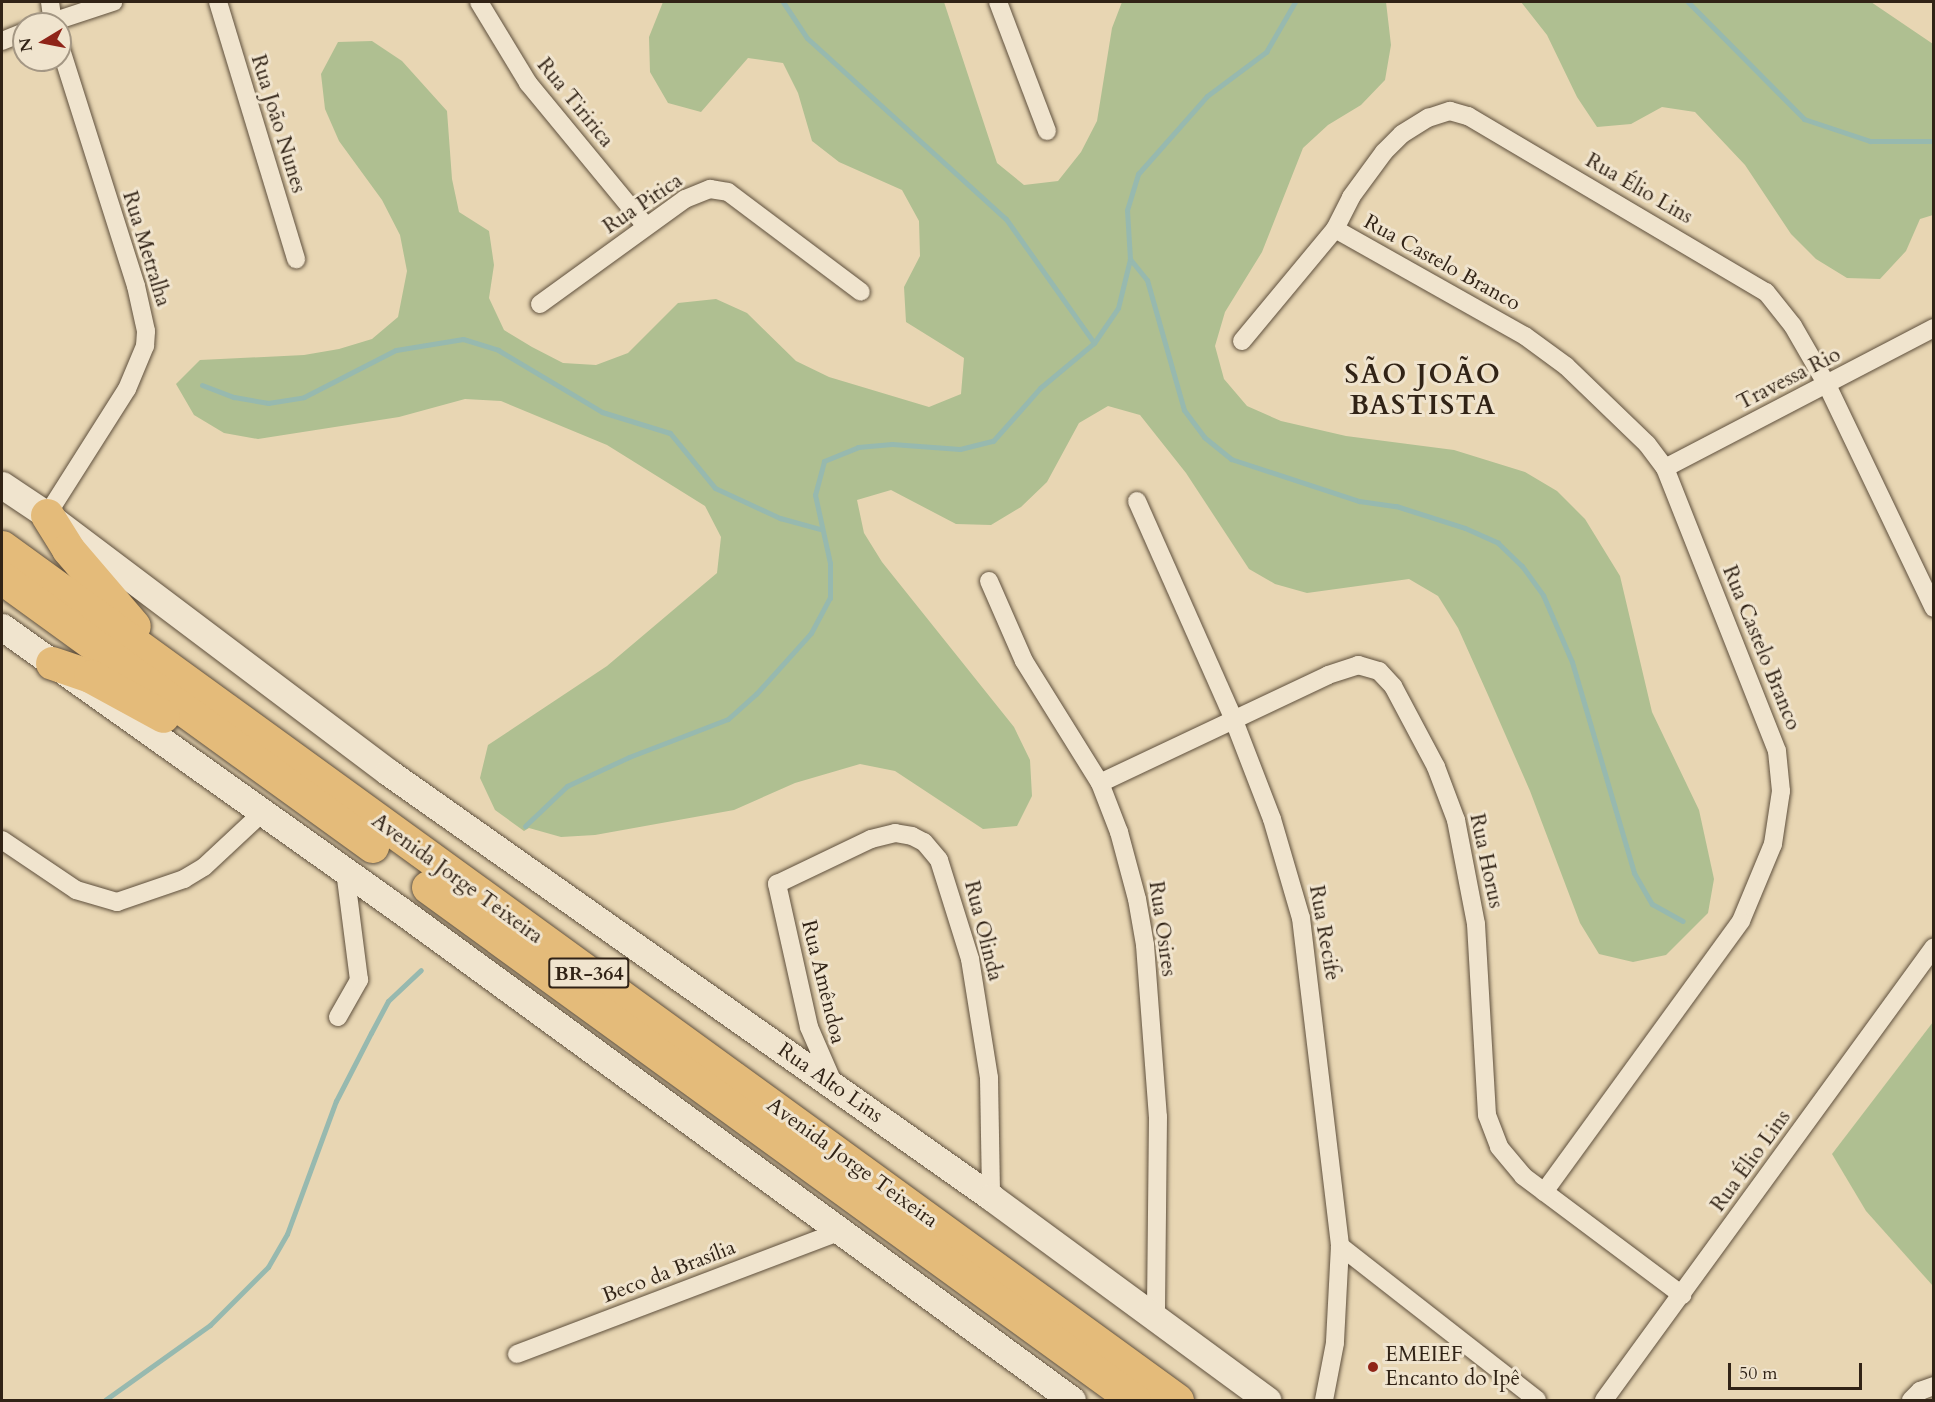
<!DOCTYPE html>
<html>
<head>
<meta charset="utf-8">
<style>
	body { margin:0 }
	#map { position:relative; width:1935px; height:1402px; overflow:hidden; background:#e8d6b3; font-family:Cardo,serif }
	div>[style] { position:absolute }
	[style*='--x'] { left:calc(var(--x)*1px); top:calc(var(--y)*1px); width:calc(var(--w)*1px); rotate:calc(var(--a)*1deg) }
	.green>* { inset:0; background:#afbf91 }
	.stream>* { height:5px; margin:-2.5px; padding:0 2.5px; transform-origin:2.5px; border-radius:2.5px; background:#97b9af }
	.roads { filter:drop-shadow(0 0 2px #5f503d) drop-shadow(0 0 2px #5f503d) }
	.street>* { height:18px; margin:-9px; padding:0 9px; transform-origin:9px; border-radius:9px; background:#f0e4ce }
	.secondary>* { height:27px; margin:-13.5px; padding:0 13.5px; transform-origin:13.5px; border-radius:13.5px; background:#f0e4ce }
	.highway>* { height:33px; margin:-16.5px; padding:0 16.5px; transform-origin:16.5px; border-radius:16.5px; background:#e4bb7a }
	.dots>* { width:16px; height:16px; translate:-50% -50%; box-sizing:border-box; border:3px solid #f0e4ce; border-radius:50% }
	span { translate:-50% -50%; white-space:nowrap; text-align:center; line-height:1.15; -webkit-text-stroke:6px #f0e4ce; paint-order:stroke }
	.shield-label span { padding:2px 4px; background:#f0e4ce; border:2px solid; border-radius:4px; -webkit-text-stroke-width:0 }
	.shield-label { font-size:20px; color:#312316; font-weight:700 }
	.street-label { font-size:21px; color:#312316 }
	.poi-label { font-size:21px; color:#312316 }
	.left { translate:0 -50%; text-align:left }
	.district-label { font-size:27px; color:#312316; font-weight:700; letter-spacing:1.5px }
	.frame { position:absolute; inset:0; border:3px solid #312316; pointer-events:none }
	.north { position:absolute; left:12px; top:12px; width:60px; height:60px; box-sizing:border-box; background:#f0e4ce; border:2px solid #a49784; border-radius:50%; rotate:260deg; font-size:16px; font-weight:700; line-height:24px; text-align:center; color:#312316 }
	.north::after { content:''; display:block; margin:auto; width:21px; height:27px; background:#8f2418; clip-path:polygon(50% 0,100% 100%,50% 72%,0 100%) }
	.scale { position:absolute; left:1728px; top:1363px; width:134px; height:27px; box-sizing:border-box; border:3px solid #312316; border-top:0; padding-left:8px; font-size:18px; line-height:21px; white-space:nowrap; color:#312316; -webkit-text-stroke:4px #f0e4ce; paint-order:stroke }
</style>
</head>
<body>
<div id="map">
	<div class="green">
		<div style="clip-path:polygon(663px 2px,944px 2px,997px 163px,1024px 185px,1058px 181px,1081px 152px,1097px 121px,1112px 28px,1122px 2px,1386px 2px,1391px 45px,1385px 80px,1361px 105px,1328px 125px,1303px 148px,1262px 252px,1225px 312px,1215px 346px,1224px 379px,1247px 406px,1281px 421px,1346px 436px,1454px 450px,1525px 472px,1557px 491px,1585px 519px,1620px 576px,1652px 712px,1699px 810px,1714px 879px,1708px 913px,1666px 955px,1633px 962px,1599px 954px,1580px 923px,1530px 791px,1488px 695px,1458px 628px,1438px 596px,1409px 579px,1307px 593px,1275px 584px,1249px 569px,1186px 473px,1140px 415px,1108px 406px,1079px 423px,1047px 482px,1021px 507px,991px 525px,956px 524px,891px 490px,857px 500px,864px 533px,882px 562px,1014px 727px,1030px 760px,1032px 796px,1017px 826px,983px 829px,895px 771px,860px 764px,795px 783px,734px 810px,595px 835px,561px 837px,529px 828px,524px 831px,495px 810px,480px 778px,488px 745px,607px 666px,717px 573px,721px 537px,705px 506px,607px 445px,501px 401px,465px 399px,399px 417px,258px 439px,224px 433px,194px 415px,176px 384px,200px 360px,304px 355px,339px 349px,372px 339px,398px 317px,407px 271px,400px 235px,382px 200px,339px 141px,325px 109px,321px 74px,338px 42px,372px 41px,402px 61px,447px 111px,452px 179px,459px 212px,489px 231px,494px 265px,489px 298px,504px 330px,532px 347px,563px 363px,596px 365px,628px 353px,678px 303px,716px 299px,747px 313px,796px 361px,829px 377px,929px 407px,961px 394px,964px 358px,906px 322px,904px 287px,920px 256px,919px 221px,902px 190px,839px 162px,812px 141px,798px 93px,783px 63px,748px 58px,701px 112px,668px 103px,650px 72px,649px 37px)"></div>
		<div style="clip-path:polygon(1521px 2px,1871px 2px,1933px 44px,1933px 215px,1920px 219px,1906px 251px,1880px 279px,1847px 278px,1816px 259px,1791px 234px,1745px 165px,1695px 112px,1662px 107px,1631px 124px,1597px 127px,1577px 97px,1547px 35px)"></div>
		<div style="clip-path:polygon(1933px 1022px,1933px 1286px,1866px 1211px,1832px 1154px)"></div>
	</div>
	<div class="stream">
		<div style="--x:783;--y:2;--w:43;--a:56.3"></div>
		<div style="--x:807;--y:38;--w:269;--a:42.3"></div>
		<div style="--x:1006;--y:219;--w:152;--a:54.6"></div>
		<div style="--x:1688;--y:2;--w:165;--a:45.2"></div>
		<div style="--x:1804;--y:119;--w:70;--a:18.4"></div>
		<div style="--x:1870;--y:141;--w:64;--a:0"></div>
		<div style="--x:1130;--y:259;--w:27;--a:51"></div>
		<div style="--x:1147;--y:280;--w:135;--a:74.1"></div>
		<div style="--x:1184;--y:410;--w:34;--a:53"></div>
		<div style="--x:1204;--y:437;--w:35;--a:39"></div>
		<div style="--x:1231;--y:459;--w:135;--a:18.2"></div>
		<div style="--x:1359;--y:501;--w:37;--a:8"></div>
		<div style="--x:1396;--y:506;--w:72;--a:17.7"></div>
		<div style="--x:1465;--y:528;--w:36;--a:24"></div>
		<div style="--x:1498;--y:543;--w:33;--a:44"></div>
		<div style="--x:1522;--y:566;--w:36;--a:54"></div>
		<div style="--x:1543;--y:595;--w:73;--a:66.6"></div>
		<div style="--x:1572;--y:662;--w:220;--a:73.6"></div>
		<div style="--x:1634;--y:873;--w:36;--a:60"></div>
		<div style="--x:1652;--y:904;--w:35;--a:29"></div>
		<div style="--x:202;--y:385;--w:34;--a:21"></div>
		<div style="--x:234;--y:397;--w:35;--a:10"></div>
		<div style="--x:268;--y:403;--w:36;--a:-9"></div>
		<div style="--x:304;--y:397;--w:103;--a:-27.1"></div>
		<div style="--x:396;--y:350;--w:68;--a:-9.3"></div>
		<div style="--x:463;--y:339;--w:37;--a:17"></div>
		<div style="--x:498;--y:350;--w:121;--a:30.8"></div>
		<div style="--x:602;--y:412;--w:71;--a:17.2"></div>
		<div style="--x:670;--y:433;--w:71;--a:50.7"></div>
		<div style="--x:715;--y:488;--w:72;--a:24.8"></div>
		<div style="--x:780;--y:518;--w:41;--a:15.4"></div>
		<div style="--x:525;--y:826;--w:58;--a:-43.6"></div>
		<div style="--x:567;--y:786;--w:68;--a:-25.1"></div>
		<div style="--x:629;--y:757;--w:106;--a:-21"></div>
		<div style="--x:728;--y:719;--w:38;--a:-42"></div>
		<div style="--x:756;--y:694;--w:82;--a:-48"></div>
		<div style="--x:811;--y:633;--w:40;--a:-62"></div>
		<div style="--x:830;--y:598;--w:35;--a:-90"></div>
		<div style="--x:830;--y:563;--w:70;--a:-102.4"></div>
		<div style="--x:815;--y:495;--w:35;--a:-75"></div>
		<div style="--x:824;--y:461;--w:37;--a:-22"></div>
		<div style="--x:858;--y:447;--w:34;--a:-5"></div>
		<div style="--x:892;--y:444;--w:68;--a:4.2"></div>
		<div style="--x:960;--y:449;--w:34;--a:-14"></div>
		<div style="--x:993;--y:441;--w:71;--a:-48.4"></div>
		<div style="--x:1040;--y:388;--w:70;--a:-39.8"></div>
		<div style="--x:1094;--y:343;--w:42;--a:-55.6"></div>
		<div style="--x:1118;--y:308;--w:50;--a:-76.2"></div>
		<div style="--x:1130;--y:259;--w:49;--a:-93.5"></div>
		<div style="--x:1127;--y:210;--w:38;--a:-73"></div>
		<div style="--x:1138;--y:174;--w:104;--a:-48.5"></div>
		<div style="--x:1207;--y:96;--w:74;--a:-36.7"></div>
		<div style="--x:1266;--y:52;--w:58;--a:-59.9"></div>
		<div style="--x:105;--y:1400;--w:129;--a:-35.5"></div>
		<div style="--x:210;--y:1325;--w:82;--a:-45"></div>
		<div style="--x:268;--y:1267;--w:38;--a:-60"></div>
		<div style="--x:287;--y:1234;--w:142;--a:-69.8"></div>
		<div style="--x:336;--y:1101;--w:76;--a:-62.8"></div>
		<div style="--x:371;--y:1033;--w:36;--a:-62"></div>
		<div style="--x:388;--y:1001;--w:45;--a:-43.2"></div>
	</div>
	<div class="roads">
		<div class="street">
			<div style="--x:50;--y:2;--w:22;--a:82"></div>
			<div style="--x:218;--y:2;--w:269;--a:73.1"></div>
			<div style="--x:479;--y:2;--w:95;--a:58.8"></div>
			<div style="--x:528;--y:83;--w:185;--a:50.5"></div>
			<div style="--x:998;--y:2;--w:138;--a:69.2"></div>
			<div style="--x:46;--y:24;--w:71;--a:-18.2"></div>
			<div style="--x:2;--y:41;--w:24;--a:-22"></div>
			<div style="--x:1335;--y:229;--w:218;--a:29.4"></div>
			<div style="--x:1525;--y:336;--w:51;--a:36.2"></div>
			<div style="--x:1566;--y:366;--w:112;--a:43.9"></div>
			<div style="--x:1647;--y:444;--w:30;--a:53"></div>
			<div style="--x:1665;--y:468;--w:304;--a:68.4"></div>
			<div style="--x:1777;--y:751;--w:40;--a:84.3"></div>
			<div style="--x:1781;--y:791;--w:54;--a:98.6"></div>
			<div style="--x:1773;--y:844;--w:83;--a:112.6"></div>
			<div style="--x:1741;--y:921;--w:335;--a:126"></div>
			<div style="--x:540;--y:304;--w:179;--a:-35.9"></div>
			<div style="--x:685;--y:199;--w:27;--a:-22"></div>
			<div style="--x:710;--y:189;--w:18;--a:9"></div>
			<div style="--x:728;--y:192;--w:166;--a:36.9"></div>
			<div style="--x:1242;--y:341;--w:146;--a:-50.3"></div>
			<div style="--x:1335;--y:229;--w:36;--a:-63"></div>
			<div style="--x:1351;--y:197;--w:56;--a:-53.7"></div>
			<div style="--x:1384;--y:152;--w:25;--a:-45"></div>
			<div style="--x:1402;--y:134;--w:31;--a:-32"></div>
			<div style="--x:1428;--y:118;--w:23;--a:-18"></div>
			<div style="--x:1450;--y:111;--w:19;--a:16"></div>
			<div style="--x:1468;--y:116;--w:346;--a:30.6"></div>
			<div style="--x:1766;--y:292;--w:43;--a:51.5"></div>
			<div style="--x:1793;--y:326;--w:68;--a:60"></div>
			<div style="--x:1827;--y:385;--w:247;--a:64.4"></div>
			<div style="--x:1665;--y:468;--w:303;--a:-27.5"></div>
			<div style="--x:1137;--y:501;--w:237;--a:66.1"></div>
			<div style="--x:1233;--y:718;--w:108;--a:68.9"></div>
			<div style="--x:1272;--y:819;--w:103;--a:73.7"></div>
			<div style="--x:1301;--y:918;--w:330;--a:83.2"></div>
			<div style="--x:1340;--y:1246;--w:97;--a:93"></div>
			<div style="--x:1335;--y:1343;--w:58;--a:100.9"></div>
			<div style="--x:47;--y:515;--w:149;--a:-57.6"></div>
			<div style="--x:127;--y:389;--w:47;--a:-67.3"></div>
			<div style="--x:145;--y:346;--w:15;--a:-86"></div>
			<div style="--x:146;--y:331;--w:46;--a:-102.5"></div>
			<div style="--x:136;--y:286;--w:251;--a:-107.6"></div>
			<div style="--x:989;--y:581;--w:87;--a:66.4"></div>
			<div style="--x:1024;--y:661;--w:144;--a:58.1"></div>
			<div style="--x:1100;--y:783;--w:53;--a:68.8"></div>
			<div style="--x:1119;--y:832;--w:69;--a:75"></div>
			<div style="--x:1137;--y:899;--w:47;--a:80.1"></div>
			<div style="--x:1145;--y:945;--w:172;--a:85.7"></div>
			<div style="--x:1158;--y:1117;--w:200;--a:90.6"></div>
			<div style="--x:1100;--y:783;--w:252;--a:-25.3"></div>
			<div style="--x:1328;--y:675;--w:32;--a:-18"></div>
			<div style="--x:1358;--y:665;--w:22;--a:16"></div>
			<div style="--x:1379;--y:671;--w:21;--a:47"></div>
			<div style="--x:1393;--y:686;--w:92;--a:62"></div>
			<div style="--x:1436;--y:767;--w:57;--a:69.3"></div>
			<div style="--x:1456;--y:820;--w:106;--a:79.1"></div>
			<div style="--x:1476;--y:924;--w:191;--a:86.7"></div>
			<div style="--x:1487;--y:1115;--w:34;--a:69"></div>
			<div style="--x:1499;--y:1147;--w:38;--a:50"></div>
			<div style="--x:1523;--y:1176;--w:199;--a:36.8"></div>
			<div style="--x:2;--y:840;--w:89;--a:34"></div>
			<div style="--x:76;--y:890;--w:43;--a:16.3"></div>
			<div style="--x:117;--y:902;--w:71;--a:-18.9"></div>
			<div style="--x:184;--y:879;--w:23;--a:-31"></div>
			<div style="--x:204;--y:867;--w:81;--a:-43"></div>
			<div style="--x:338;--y:1017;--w:43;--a:-60.4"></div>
			<div style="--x:359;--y:980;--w:111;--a:-97.3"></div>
			<div style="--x:832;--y:1080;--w:58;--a:-113.5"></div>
			<div style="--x:809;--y:1027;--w:147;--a:-102.6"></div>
			<div style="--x:777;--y:884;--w:104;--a:-25.6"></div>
			<div style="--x:871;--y:839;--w:25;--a:-14"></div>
			<div style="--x:895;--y:833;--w:17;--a:10"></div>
			<div style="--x:912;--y:836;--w:13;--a:27"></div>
			<div style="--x:924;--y:842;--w:23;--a:50"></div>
			<div style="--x:939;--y:860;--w:104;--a:72.6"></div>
			<div style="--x:970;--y:959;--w:121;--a:80.9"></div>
			<div style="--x:989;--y:1078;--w:119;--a:89"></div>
			<div style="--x:1340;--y:1246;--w:250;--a:38"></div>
			<div style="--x:517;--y:1354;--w:343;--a:-20.8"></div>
			<div style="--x:1604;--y:1400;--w:560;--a:-53.93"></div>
			<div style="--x:1911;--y:1400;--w:13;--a:-45"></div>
			<div style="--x:1920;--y:1391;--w:15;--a:-20"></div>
		</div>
		<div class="secondary">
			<div style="--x:2;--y:485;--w:54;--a:33.7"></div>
			<div style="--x:47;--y:515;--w:427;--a:37"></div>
			<div style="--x:388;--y:772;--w:738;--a:35.18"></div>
			<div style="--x:991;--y:1197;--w:343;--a:36.3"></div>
			<div style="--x:2;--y:627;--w:492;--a:35.4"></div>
			<div style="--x:403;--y:912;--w:828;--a:36.11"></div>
		</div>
		<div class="highway">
			<div style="--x:47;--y:515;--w:40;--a:58"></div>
			<div style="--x:68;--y:549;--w:101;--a:49.4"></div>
			<div style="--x:2;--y:547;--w:1452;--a:35.98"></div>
			<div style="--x:2;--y:578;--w:457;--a:35.9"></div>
			<div style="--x:52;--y:663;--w:40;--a:18.9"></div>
			<div style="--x:90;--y:676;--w:83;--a:28.7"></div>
			<div style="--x:428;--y:887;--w:873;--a:36"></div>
		</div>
	</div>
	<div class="dots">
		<div style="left:1373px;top:1367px;background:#8f2418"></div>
	</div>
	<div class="shield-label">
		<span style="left:589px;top:973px">BR-364</span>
	</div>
	<div class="street-label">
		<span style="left:575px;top:103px;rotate:51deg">Rua Tiririca</span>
		<span style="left:278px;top:124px;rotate:73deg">Rua João Nunes</span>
		<span style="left:1639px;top:189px;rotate:30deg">Rua Élio Lins</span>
		<span style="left:643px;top:204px;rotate:-34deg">Rua Pitica</span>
		<span style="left:146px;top:249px;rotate:73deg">Rua Metralha</span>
		<span style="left:1442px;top:263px;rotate:29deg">Rua Castelo Branco</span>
		<span style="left:1789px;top:379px;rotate:-27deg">Travessa Rio</span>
		<span style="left:1761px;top:648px;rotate:68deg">Rua Castelo Branco</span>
		<span style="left:1486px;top:861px;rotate:78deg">Rua Horus</span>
		<span style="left:457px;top:879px;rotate:36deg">Avenida Jorge Teixeira</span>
		<span style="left:1162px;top:929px;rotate:82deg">Rua Osires</span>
		<span style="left:983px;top:931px;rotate:76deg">Rua Olinda</span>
		<span style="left:1324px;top:933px;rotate:80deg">Rua Recife</span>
		<span style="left:823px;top:982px;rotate:76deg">Rua Amêndoa</span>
		<span style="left:830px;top:1083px;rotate:35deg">Rua Alto Lins</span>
		<span style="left:1751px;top:1161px;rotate:-54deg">Rua Élio Lins</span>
		<span style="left:852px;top:1163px;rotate:36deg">Avenida Jorge Teixeira</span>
		<span style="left:669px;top:1272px;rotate:-21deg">Beco da Brasília</span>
	</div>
	<div class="poi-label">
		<span class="left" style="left:1385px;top:1367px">EMEIEF<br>Encanto do Ipê</span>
	</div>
	<div class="district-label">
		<span style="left:1423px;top:390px">SÃO JOÃO<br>BASTISTA</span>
	</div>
	<div class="frame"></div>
	<div class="north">N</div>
	<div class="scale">50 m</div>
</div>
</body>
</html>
